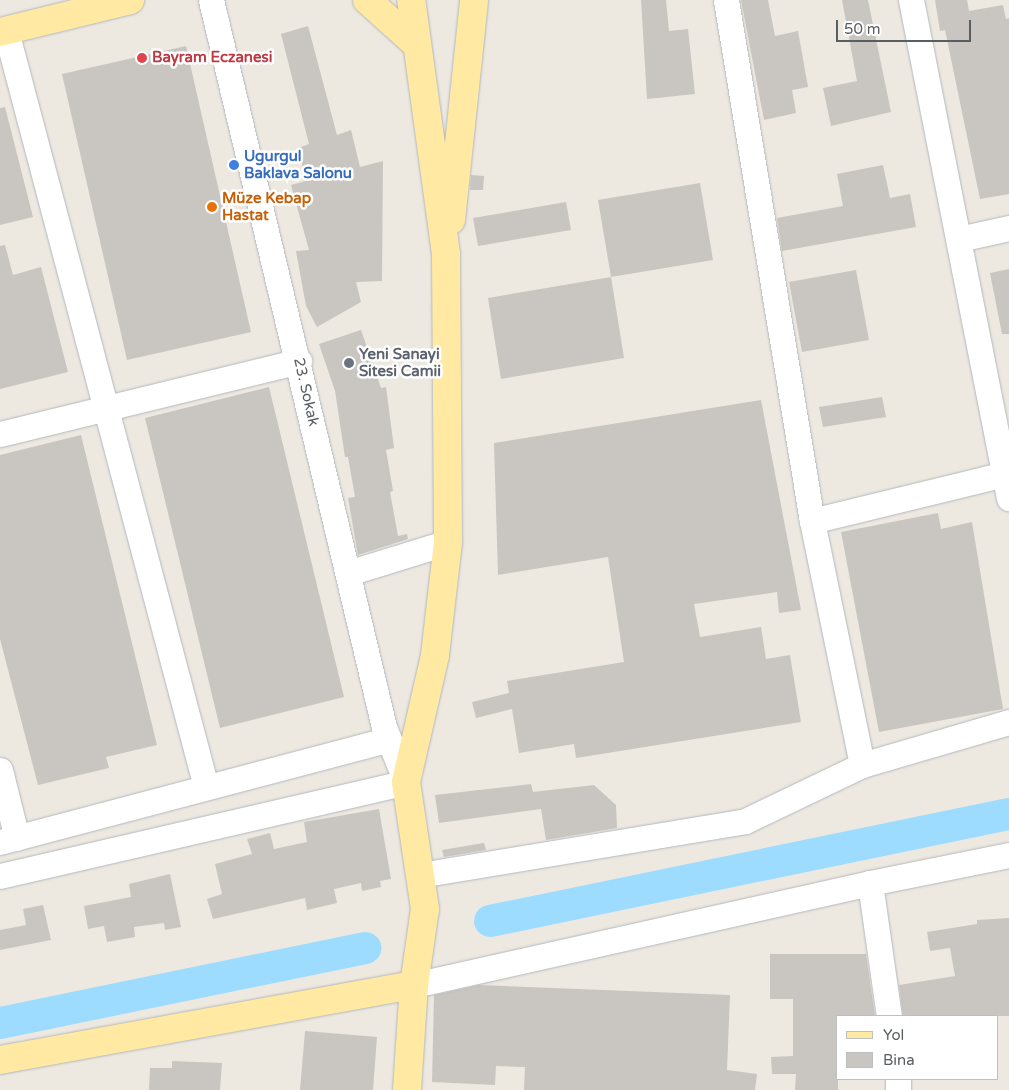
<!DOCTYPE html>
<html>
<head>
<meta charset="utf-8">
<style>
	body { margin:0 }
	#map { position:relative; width:1009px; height:1090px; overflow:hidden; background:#ede9e1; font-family:"Varela Round",sans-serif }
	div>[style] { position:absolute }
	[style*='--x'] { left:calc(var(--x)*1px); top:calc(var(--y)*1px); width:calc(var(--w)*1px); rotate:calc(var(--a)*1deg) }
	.river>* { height:32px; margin:-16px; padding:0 16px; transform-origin:16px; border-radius:16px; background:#9edcff }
	.building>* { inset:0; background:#c9c5c0 }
	.roads { filter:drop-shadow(0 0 1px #b4b7bc) drop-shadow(0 0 1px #b4b7bc) }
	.minor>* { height:25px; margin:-12.5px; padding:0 12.5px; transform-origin:12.5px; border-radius:12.5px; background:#fff }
	.major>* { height:28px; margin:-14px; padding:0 14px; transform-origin:14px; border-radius:14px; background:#ffe9a3 }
	.dots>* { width:14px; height:14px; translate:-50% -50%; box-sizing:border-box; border:2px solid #fff; border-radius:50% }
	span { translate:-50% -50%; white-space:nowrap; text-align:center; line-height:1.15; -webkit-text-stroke:5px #fff; paint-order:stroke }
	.health-label { font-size:15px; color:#be3a42; font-weight:700 }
	.left { translate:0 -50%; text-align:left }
	.shop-label { font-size:15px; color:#366cbe; font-weight:700 }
	.food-label { font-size:15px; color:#c56008; font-weight:700 }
	.worship-label { font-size:15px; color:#5b616d; font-weight:700 }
	.street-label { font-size:15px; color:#595e62 }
	.legend { position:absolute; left:836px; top:1015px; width:162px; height:65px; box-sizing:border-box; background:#fff; border:1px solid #bdbfc0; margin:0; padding:6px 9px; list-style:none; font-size:15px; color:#595e62 }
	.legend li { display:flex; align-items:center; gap:10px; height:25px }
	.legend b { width:25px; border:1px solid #bdbfc0 }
	.scale { position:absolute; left:836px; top:20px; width:135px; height:22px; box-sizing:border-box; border:2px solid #595e62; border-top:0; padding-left:6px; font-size:15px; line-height:18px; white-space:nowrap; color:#595e62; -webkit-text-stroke:4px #fff; paint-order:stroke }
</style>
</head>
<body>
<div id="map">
	<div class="river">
		<div style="--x:490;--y:921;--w:530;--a:-11.65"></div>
		<div style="--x:0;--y:1023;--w:373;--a:-11.6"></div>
	</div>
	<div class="building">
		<div style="clip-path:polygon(641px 0,666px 0,669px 31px,688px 29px,695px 94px,647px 99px)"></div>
		<div style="clip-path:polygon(741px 0,768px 0,775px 36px,798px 31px,808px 87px,792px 90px,796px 113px,764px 120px)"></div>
		<div style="clip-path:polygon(842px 0,868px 0,891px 112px,831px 126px,823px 88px,857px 81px)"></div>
		<div style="clip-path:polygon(935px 0,967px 0,969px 11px,1003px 5px,1006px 19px,1009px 18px,1009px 194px,980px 199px,945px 30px,940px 31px)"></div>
		<div style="clip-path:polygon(308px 26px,337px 135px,351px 130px,360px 167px,383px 161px,382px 281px,356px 282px,361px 302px,317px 327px,306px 306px,296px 251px,309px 250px,291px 185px,306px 181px,298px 148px,309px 144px,281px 34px)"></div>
		<div style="clip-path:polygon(186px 46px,251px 332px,127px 360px,62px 74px)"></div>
		<div style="clip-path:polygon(5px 107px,33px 217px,0 225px,0 108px)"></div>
		<div style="clip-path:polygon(883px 165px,890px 198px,910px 194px,916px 227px,782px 251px,777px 218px,843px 206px,837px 174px)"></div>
		<div style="clip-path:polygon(471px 175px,484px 176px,483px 190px,470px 190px)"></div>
		<div style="clip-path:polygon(700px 183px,713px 260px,611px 277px,598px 200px)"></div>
		<div style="clip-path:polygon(566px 202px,571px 230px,478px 246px,473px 218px)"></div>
		<div style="clip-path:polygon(5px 245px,13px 275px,41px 267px,68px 372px,0 389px,0 246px)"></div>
		<div style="clip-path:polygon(1009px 269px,1009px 334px,1002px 334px,990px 273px)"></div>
		<div style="clip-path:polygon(856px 270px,869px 340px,802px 352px,789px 282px)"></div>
		<div style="clip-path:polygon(611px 277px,624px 358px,501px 379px,488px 298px)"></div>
		<div style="clip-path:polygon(361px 330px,381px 388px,386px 387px,394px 448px,386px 450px,393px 491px,390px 492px,398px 536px,407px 534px,408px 539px,358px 555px,348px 498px,355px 497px,348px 457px,345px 457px,335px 391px,319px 344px)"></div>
		<div style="clip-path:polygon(269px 387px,344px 697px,220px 728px,145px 418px)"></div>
		<div style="clip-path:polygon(882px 397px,886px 417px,823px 427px,819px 407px)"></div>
		<div style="clip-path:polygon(761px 400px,801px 610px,779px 613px,777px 592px,694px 604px,700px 637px,761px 627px,766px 659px,790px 655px,801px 722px,576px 758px,574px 744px,519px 753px,512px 709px,476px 718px,472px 702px,509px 693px,507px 681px,624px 662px,608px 557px,498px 575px,494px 443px)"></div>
		<div style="clip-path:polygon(81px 435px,157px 745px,106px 757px,109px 768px,38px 785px,0 639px,0 455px)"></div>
		<div style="clip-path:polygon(938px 513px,941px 529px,972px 522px,1003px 709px,879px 732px,841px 532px)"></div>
		<div style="clip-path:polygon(531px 784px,533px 792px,594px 785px,616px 805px,617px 828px,546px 840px,541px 809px,439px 823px,435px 795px)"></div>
		<div style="clip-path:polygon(379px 809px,391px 879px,380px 881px,381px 887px,362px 891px,361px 883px,334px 889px,337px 903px,307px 910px,305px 898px,213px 919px,207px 899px,222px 894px,215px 864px,252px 854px,247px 839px,270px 833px,274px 849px,307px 842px,304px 822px)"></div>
		<div style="clip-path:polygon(484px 843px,486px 850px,444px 857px,442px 850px)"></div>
		<div style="clip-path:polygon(170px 874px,181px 927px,165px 930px,164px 923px,134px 927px,135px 937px,107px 942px,104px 926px,88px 929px,84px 906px,131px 897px,129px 884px)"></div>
		<div style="clip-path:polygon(43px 905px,51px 940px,0 950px,0 930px,26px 925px,23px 909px)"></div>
		<div style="clip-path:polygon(1009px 918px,1009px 1016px,903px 1016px,899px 985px,955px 976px,950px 948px,930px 951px,927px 932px,977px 924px,977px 920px)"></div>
		<div style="clip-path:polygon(770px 954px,866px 954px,875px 1016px,838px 1016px,838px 1090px,795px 1090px,796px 1074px,772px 1074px,771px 1057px,793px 1056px,793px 999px,770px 999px)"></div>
		<div style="clip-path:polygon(479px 985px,730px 995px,727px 1070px,757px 1074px,755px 1090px,524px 1090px,525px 1067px,496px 1066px,495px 1085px,432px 1082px,434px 995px)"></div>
		<div style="clip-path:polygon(305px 1031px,377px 1037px,373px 1090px,300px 1090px)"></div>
		<div style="clip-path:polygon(172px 1061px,222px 1063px,220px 1090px,149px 1090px,150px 1068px,172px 1068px)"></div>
	</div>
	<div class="roads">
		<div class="minor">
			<div style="--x:726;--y:0;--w:528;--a:80.63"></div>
			<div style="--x:812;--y:521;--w:249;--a:78.4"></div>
			<div style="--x:911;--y:0;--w:508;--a:78.87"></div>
			<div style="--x:6;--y:31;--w:782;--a:75.18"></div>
			<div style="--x:959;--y:239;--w:51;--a:-12.4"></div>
			<div style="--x:0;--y:434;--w:308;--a:-13.7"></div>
			<div style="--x:812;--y:521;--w:199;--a:-13.7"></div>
			<div style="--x:348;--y:573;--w:105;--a:-17.2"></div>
			<div style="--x:0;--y:770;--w:70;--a:76"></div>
			<div style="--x:0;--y:842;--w:402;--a:-14.8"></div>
			<div style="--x:420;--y:875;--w:329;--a:-9.4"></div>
			<div style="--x:745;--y:821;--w:130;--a:-25.6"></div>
			<div style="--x:862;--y:765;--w:153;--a:-16.3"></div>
			<div style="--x:0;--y:876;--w:417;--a:-13"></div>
			<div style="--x:406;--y:782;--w:59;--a:-111.8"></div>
			<div style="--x:384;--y:727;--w:747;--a:-103.39"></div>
			<div style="--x:870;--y:883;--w:134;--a:81.9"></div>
			<div style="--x:414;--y:985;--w:467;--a:-12.6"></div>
			<div style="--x:870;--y:883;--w:142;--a:-11.4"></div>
			<div style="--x:898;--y:1079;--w:11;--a:90"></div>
		</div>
		<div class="major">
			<div style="--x:367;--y:0;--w:67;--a:42"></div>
			<div style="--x:0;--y:32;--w:134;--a:-13.8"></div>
			<div style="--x:451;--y:220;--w:221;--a:-84"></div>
			<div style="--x:0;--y:1060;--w:421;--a:-10.3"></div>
			<div style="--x:407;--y:1090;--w:105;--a:-86.2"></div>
			<div style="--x:414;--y:985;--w:77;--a:-81.8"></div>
			<div style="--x:425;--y:909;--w:128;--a:-98.5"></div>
			<div style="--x:406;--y:782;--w:130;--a:-77.1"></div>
			<div style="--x:435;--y:655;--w:114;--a:-83.4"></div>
			<div style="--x:448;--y:542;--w:288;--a:-90.4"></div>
			<div style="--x:446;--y:254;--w:256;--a:-97.8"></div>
		</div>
	</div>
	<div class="dots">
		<div style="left:142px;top:58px;background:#e0444e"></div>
		<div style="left:234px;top:165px;background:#3f7fe0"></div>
		<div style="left:212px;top:207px;background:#e8710a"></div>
		<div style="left:349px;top:363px;background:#6b7280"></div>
	</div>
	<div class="health-label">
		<span class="left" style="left:152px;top:58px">Bayram Eczanesi</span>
	</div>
	<div class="shop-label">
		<span class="left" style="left:244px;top:165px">Ugurgul<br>Baklava Salonu</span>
	</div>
	<div class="food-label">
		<span class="left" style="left:222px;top:207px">Müze Kebap<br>Hastat</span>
	</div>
	<div class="worship-label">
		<span class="left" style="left:359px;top:363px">Yeni Sanayi<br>Sitesi Camii</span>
	</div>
	<div class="street-label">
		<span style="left:306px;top:392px;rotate:77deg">23. Sokak</span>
	</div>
	<ul class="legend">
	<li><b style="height:6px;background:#ffe9a3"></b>Yol</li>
	<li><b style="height:14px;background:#c9c5c0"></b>Bina</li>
	</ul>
	<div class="scale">50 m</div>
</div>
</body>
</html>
